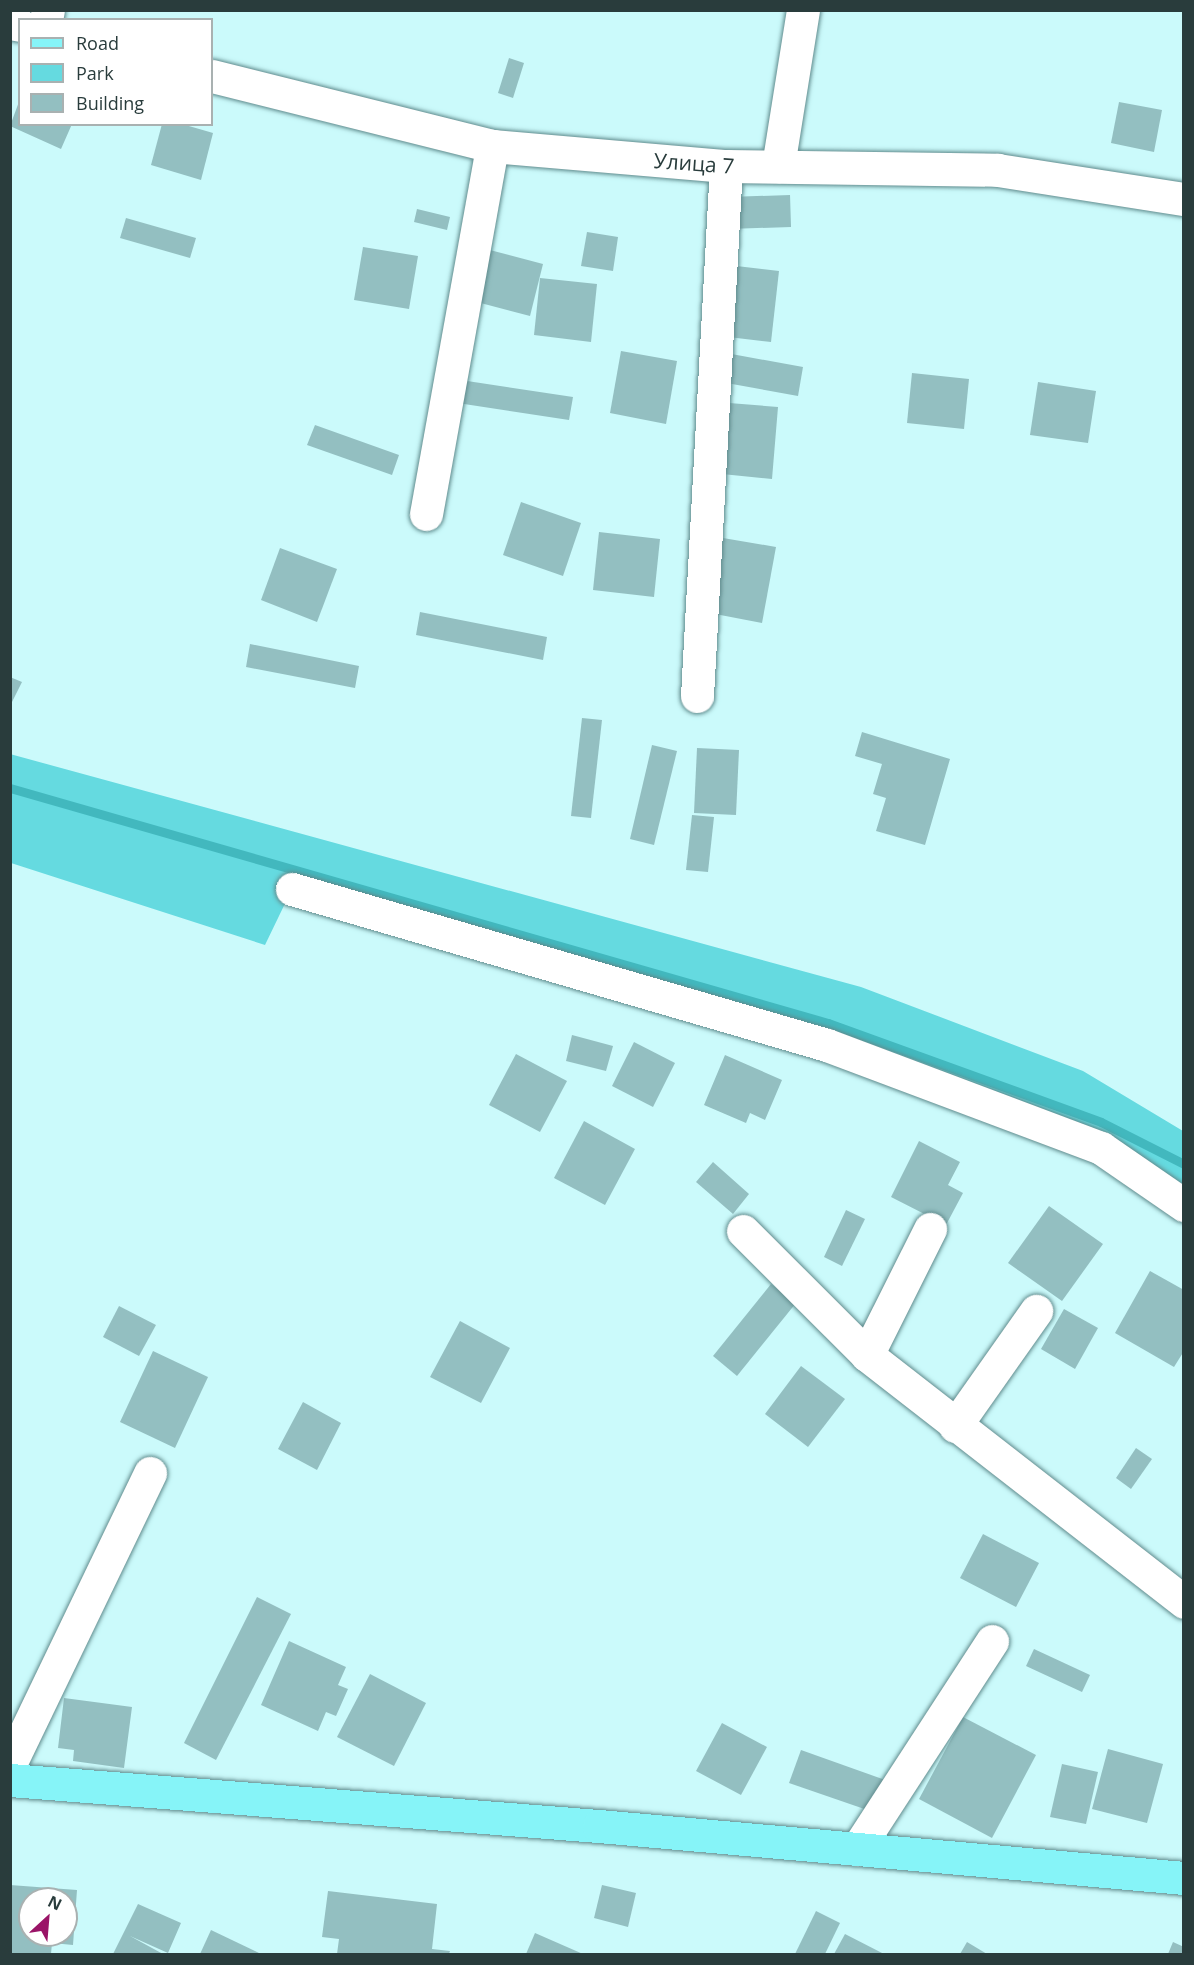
<!DOCTYPE html>
<html>
<head>
<meta charset="utf-8">
<style>
	body { margin:0 }
	#map { position:relative; width:1194px; height:1965px; overflow:hidden; background:#cbfafb; font-family:"Open Sans",sans-serif }
	div>[style] { position:absolute }
	[style*='--x'] { left:calc(var(--x)*1px); top:calc(var(--y)*1px); width:calc(var(--w)*1px); rotate:calc(var(--a)*1deg) }
	.green>* { inset:0; background:#65dae0 }
	.stream>* { height:9px; margin:-4.5px; padding:0 4.5px; transform-origin:4.5px; border-radius:4.5px; background:#42b8be }
	.building>* { inset:0; background:#93bfc1 }
	.roads { filter:drop-shadow(0 0 2px #608b8d) drop-shadow(0 0 2px #608b8d) }
	.minor>* { height:33px; margin:-16.5px; padding:0 16.5px; transform-origin:16.5px; border-radius:16.5px; background:#fff }
	.major>* { height:33px; margin:-16.5px; padding:0 16.5px; transform-origin:16.5px; border-radius:16.5px; background:#86f4f8 }
	span { translate:-50% -50%; white-space:nowrap; text-align:center; line-height:1.15; -webkit-text-stroke:4.5px #fff; paint-order:stroke }
	.street-label { font-size:21px; color:#293c3c }
	.frame { position:absolute; inset:0; border:12px solid #293c3c; pointer-events:none }
	.legend { position:absolute; left:18px; top:18px; width:195px; height:108px; box-sizing:border-box; background:#fff; border:2px solid #a9b1b1; margin:0; padding:8px 10px; list-style:none; font-size:18px; color:#293c3c }
	.legend li { display:flex; align-items:center; gap:12px; height:30px }
	.legend b { width:30px; border:2px solid #a9b1b1 }
	.north { position:absolute; left:18px; top:1887px; width:60px; height:60px; box-sizing:border-box; background:#fff; border:2px solid #a9b1b1; border-radius:50%; rotate:26deg; font-size:16px; font-weight:700; line-height:24px; text-align:center; color:#293c3c }
	.north::after { content:''; display:block; margin:auto; width:21px; height:27px; background:#9a1467; clip-path:polygon(50% 0,100% 100%,50% 72%,0 100%) }
</style>
</head>
<body>
<div id="map">
	<div class="green">
		<div style="clip-path:polygon(10px 754px,861px 987px,1083px 1071px,1183px 1131px,1183px 1205px,1101px 1148px,292px 889px,265px 945px,11px 863px)"></div>
	</div>
	<div class="stream">
		<div style="--x:10;--y:788;--w:851;--a:16.03"></div>
		<div style="--x:828;--y:1023;--w:290;--a:19.9"></div>
		<div style="--x:1101;--y:1122;--w:93;--a:26.8"></div>
	</div>
	<div class="building">
		<div style="clip-path:polygon(509px 58px,524px 63px,513px 98px,498px 93px)"></div>
		<div style="clip-path:polygon(20px 99px,20px 124px,72px 124px,61px 149px,10px 126px)"></div>
		<div style="clip-path:polygon(1119px 102px,1162px 110px,1154px 152px,1111px 143px)"></div>
		<div style="clip-path:polygon(162px 124px,182px 124px,213px 133px,201px 180px,151px 165px)"></div>
		<div style="clip-path:polygon(790px 195px,791px 227px,729px 229px,728px 197px)"></div>
		<div style="clip-path:polygon(417px 209px,450px 217px,447px 230px,414px 222px)"></div>
		<div style="clip-path:polygon(126px 218px,196px 238px,190px 258px,120px 238px)"></div>
		<div style="clip-path:polygon(587px 232px,618px 237px,613px 271px,581px 266px)"></div>
		<div style="clip-path:polygon(363px 247px,418px 256px,409px 309px,354px 300px)"></div>
		<div style="clip-path:polygon(486px 249px,543px 264px,530px 316px,473px 301px)"></div>
		<div style="clip-path:polygon(728px 265px,779px 271px,771px 342px,720px 336px)"></div>
		<div style="clip-path:polygon(540px 278px,597px 284px,591px 342px,534px 335px)"></div>
		<div style="clip-path:polygon(621px 351px,677px 361px,666px 424px,610px 413px)"></div>
		<div style="clip-path:polygon(726px 353px,803px 367px,798px 396px,721px 382px)"></div>
		<div style="clip-path:polygon(912px 373px,969px 379px,964px 429px,907px 423px)"></div>
		<div style="clip-path:polygon(454px 379px,573px 397px,569px 420px,451px 402px)"></div>
		<div style="clip-path:polygon(1038px 382px,1096px 391px,1088px 443px,1030px 435px)"></div>
		<div style="clip-path:polygon(729px 403px,778px 407px,772px 479px,722px 474px)"></div>
		<div style="clip-path:polygon(315px 425px,399px 455px,392px 475px,307px 445px)"></div>
		<div style="clip-path:polygon(521px 502px,581px 523px,563px 576px,503px 555px)"></div>
		<div style="clip-path:polygon(599px 532px,660px 539px,654px 597px,593px 590px)"></div>
		<div style="clip-path:polygon(723px 538px,776px 547px,762px 623px,710px 613px)"></div>
		<div style="clip-path:polygon(280px 548px,337px 569px,317px 622px,261px 600px)"></div>
		<div style="clip-path:polygon(420px 612px,547px 637px,543px 660px,416px 635px)"></div>
		<div style="clip-path:polygon(250px 644px,359px 666px,355px 688px,246px 667px)"></div>
		<div style="clip-path:polygon(10px 677px,22px 682px,10px 706px)"></div>
		<div style="clip-path:polygon(582px 718px,602px 720px,591px 818px,571px 816px)"></div>
		<div style="clip-path:polygon(862px 732px,950px 759px,925px 845px,876px 831px,886px 798px,873px 794px,882px 764px,855px 756px)"></div>
		<div style="clip-path:polygon(652px 745px,677px 751px,654px 845px,630px 839px)"></div>
		<div style="clip-path:polygon(697px 748px,739px 750px,736px 815px,694px 813px)"></div>
		<div style="clip-path:polygon(692px 815px,714px 817px,708px 872px,686px 870px)"></div>
		<div style="clip-path:polygon(572px 1035px,613px 1046px,606px 1071px,566px 1061px)"></div>
		<div style="clip-path:polygon(634px 1042px,675px 1063px,653px 1107px,612px 1086px)"></div>
		<div style="clip-path:polygon(516px 1054px,567px 1081px,540px 1132px,489px 1105px)"></div>
		<div style="clip-path:polygon(725px 1055px,782px 1080px,765px 1120px,750px 1113px,746px 1123px,704px 1105px)"></div>
		<div style="clip-path:polygon(584px 1121px,635px 1149px,605px 1205px,554px 1178px)"></div>
		<div style="clip-path:polygon(919px 1141px,960px 1162px,948px 1185px,963px 1193px,946px 1225px,891px 1197px)"></div>
		<div style="clip-path:polygon(713px 1162px,749px 1194px,733px 1214px,696px 1182px)"></div>
		<div style="clip-path:polygon(1049px 1206px,1103px 1244px,1062px 1301px,1008px 1263px)"></div>
		<div style="clip-path:polygon(846px 1210px,865px 1219px,842px 1266px,824px 1257px)"></div>
		<div style="clip-path:polygon(1150px 1271px,1184px 1290px,1184px 1351px,1174px 1367px,1115px 1333px)"></div>
		<div style="clip-path:polygon(771px 1284px,796px 1303px,737px 1376px,713px 1356px)"></div>
		<div style="clip-path:polygon(119px 1306px,156px 1325px,139px 1356px,103px 1337px)"></div>
		<div style="clip-path:polygon(1064px 1309px,1098px 1328px,1075px 1369px,1041px 1349px)"></div>
		<div style="clip-path:polygon(460px 1321px,510px 1348px,481px 1403px,430px 1377px)"></div>
		<div style="clip-path:polygon(153px 1351px,208px 1377px,175px 1448px,120px 1422px)"></div>
		<div style="clip-path:polygon(801px 1366px,845px 1399px,808px 1447px,765px 1414px)"></div>
		<div style="clip-path:polygon(303px 1402px,341px 1423px,317px 1470px,278px 1449px)"></div>
		<div style="clip-path:polygon(1136px 1448px,1152px 1459px,1131px 1489px,1116px 1478px)"></div>
		<div style="clip-path:polygon(983px 1534px,1039px 1563px,1016px 1607px,960px 1578px)"></div>
		<div style="clip-path:polygon(257px 1597px,291px 1614px,216px 1760px,184px 1743px)"></div>
		<div style="clip-path:polygon(289px 1641px,346px 1667px,338px 1685px,348px 1689px,336px 1716px,326px 1712px,318px 1731px,261px 1705px)"></div>
		<div style="clip-path:polygon(1034px 1649px,1090px 1675px,1082px 1692px,1026px 1666px)"></div>
		<div style="clip-path:polygon(370px 1674px,426px 1703px,394px 1766px,337px 1737px)"></div>
		<div style="clip-path:polygon(64px 1698px,132px 1707px,124px 1768px,73px 1761px,74px 1750px,58px 1748px)"></div>
		<div style="clip-path:polygon(963px 1717px,1036px 1755px,992px 1838px,919px 1799px)"></div>
		<div style="clip-path:polygon(722px 1723px,767px 1747px,741px 1795px,696px 1771px)"></div>
		<div style="clip-path:polygon(1108px 1749px,1163px 1764px,1147px 1823px,1092px 1809px)"></div>
		<div style="clip-path:polygon(801px 1750px,888px 1781px,876px 1813px,789px 1783px)"></div>
		<div style="clip-path:polygon(1062px 1764px,1098px 1772px,1086px 1824px,1050px 1817px)"></div>
		<div style="clip-path:polygon(evenodd,10px 1885px,77px 1890px,73px 1945px,52px 1943px,51px 1954px,10px 1954px,10px 1885px,30px 1899px,66px 1899px,66px 1935px,30px 1935px,30px 1899px)"></div>
		<div style="clip-path:polygon(602px 1885px,636px 1893px,628px 1927px,594px 1918px)"></div>
		<div style="clip-path:polygon(328px 1891px,437px 1904px,432px 1949px,450px 1951px,449px 1954px,337px 1954px,339px 1939px,322px 1937px)"></div>
		<div style="clip-path:polygon(138px 1904px,181px 1923px,168px 1953px,130px 1936px,163px 1954px,113px 1954px)"></div>
		<div style="clip-path:polygon(816px 1911px,840px 1923px,825px 1954px,795px 1954px)"></div>
		<div style="clip-path:polygon(211px 1930px,259px 1953px,258px 1954px,200px 1954px)"></div>
		<div style="clip-path:polygon(535px 1933px,583px 1954px,526px 1954px)"></div>
		<div style="clip-path:polygon(845px 1934px,884px 1954px,834px 1954px)"></div>
		<div style="clip-path:polygon(967px 1942px,987px 1954px,960px 1954px)"></div>
		<div style="clip-path:polygon(1173px 1942px,1184px 1947px,1184px 1954px,1168px 1954px)"></div>
	</div>
	<div class="roads">
		<div class="minor">
			<div style="--x:46;--y:20;--w:10;--a:-79"></div>
			<div style="--x:10;--y:23;--w:10;--a:11"></div>
			<div style="--x:212;--y:76;--w:289;--a:14"></div>
			<div style="--x:492;--y:146;--w:235;--a:4.9"></div>
			<div style="--x:726;--y:166;--w:272;--a:0.8"></div>
			<div style="--x:998;--y:170;--w:188;--a:8.9"></div>
			<div style="--x:778;--y:166;--w:158;--a:-80.9"></div>
			<div style="--x:426;--y:514;--w:374;--a:-79.8"></div>
			<div style="--x:697;--y:696;--w:531;--a:-86.87"></div>
			<div style="--x:292;--y:889;--w:557;--a:16.26"></div>
			<div style="--x:827;--y:1045;--w:293;--a:20.6"></div>
			<div style="--x:1101;--y:1148;--w:101;--a:34.5"></div>
			<div style="--x:743;--y:1231;--w:175;--a:45"></div>
			<div style="--x:867;--y:1355;--w:402;--a:37.9"></div>
			<div style="--x:867;--y:1355;--w:141;--a:-63.4"></div>
			<div style="--x:955;--y:1426;--w:141;--a:-54.8"></div>
			<div style="--x:10;--y:1764;--w:323;--a:-64.3"></div>
			<div style="--x:857;--y:1849;--w:248;--a:-57"></div>
		</div>
		<div class="major">
			<div style="--x:10;--y:1780;--w:591;--a:4.47"></div>
			<div style="--x:599;--y:1826;--w:587;--a:5.08"></div>
		</div>
	</div>
	<div class="street-label">
		<span style="left:694px;top:163px;rotate:4deg">Улица 7</span>
	</div>
	<div class="frame"></div>
	<ul class="legend">
	<li><b style="height:8px;background:#86f4f8"></b>Road</li>
	<li><b style="height:16px;background:#65dae0"></b>Park</li>
	<li><b style="height:16px;background:#93bfc1"></b>Building</li>
	</ul>
	<div class="north">N</div>
</div>
</body>
</html>
